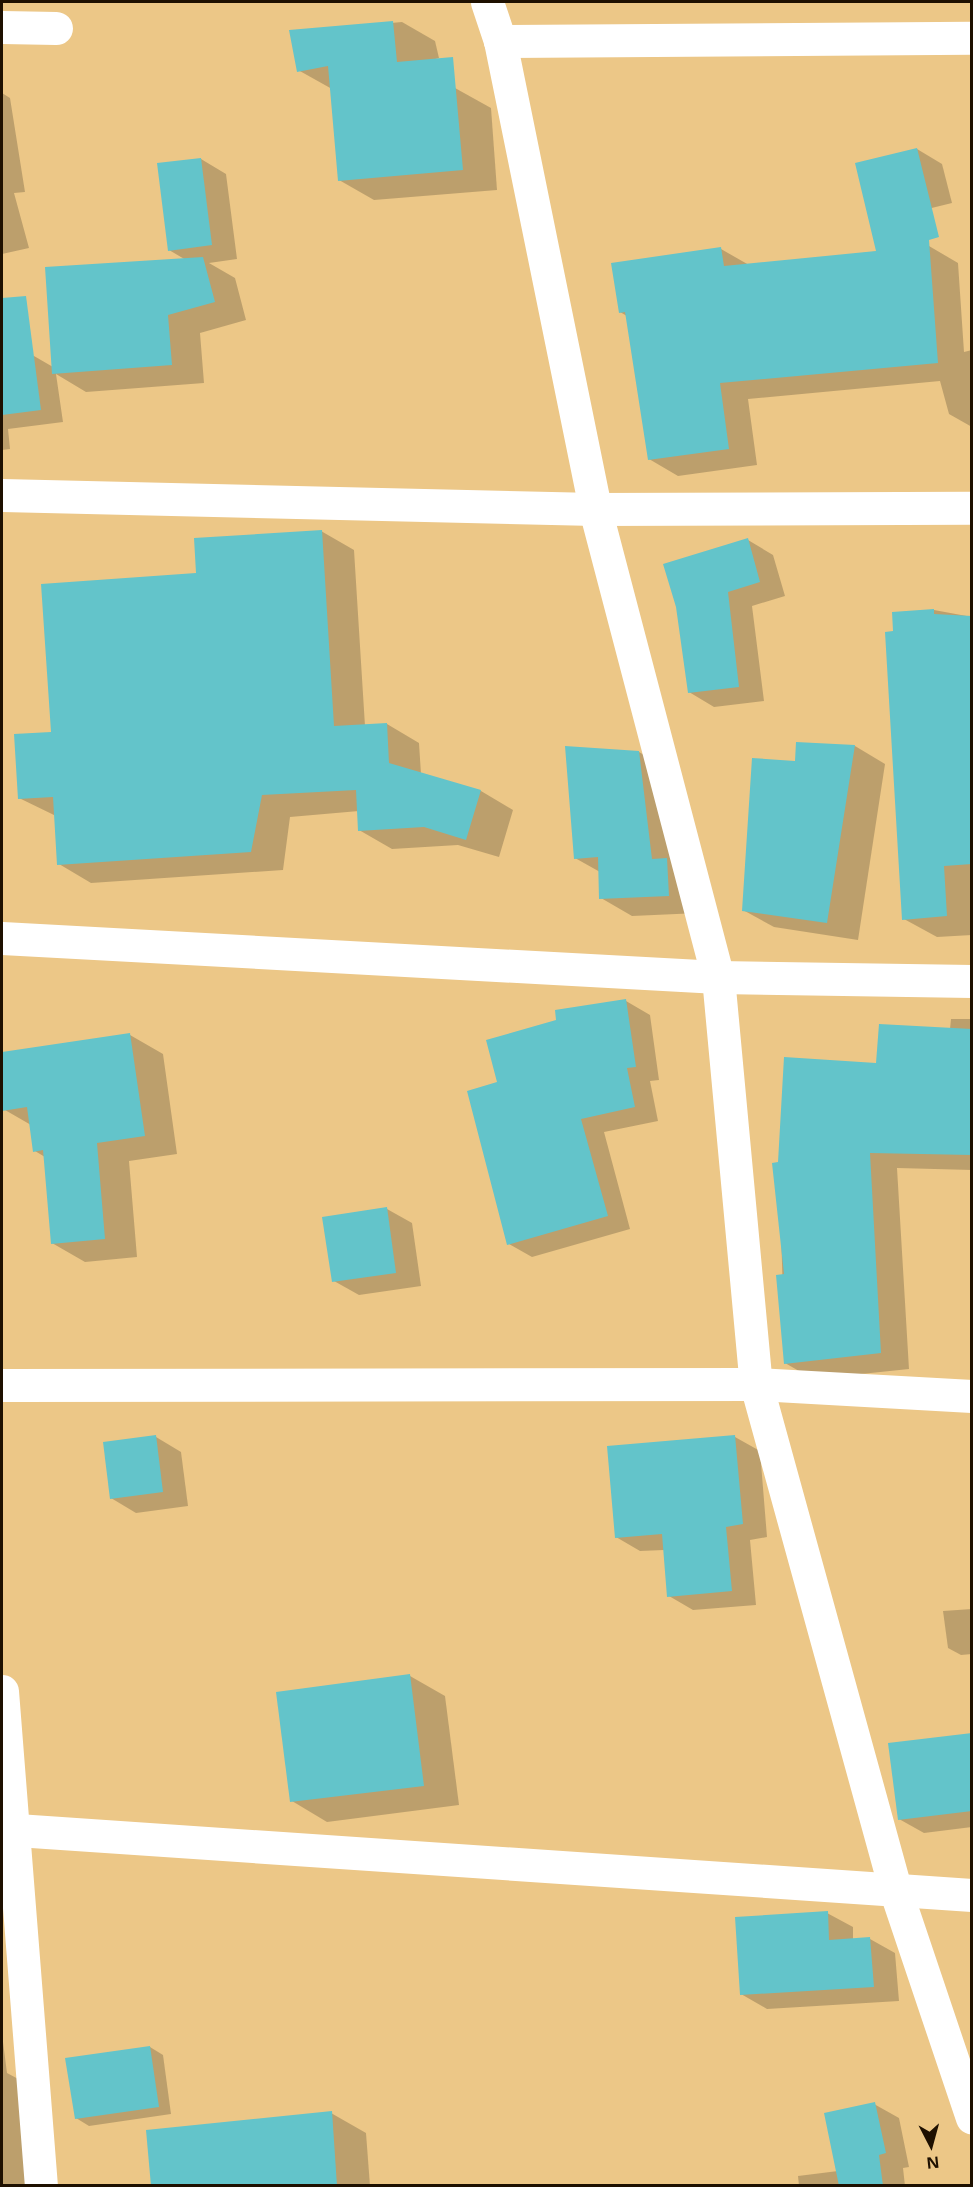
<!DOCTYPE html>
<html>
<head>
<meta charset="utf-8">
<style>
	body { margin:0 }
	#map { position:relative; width:973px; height:2187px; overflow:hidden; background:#ecc787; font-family:"Open Sans",sans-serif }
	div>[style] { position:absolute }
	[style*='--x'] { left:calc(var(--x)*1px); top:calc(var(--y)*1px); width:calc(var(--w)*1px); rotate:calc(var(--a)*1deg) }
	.shadow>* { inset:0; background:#0003 }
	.building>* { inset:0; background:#63c4ca }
	.minor>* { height:33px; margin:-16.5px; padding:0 16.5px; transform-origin:16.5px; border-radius:16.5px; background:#fff }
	span { translate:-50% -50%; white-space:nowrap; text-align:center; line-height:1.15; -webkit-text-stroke:4.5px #ecc787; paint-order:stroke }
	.frame { position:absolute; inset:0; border:3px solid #1e1000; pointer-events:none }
	.north { position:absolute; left:901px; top:2115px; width:60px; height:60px; -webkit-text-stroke:4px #ecc787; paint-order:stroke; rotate:174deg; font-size:16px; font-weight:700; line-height:24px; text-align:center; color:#1e1000 }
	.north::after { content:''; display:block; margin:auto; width:21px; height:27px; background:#1e1000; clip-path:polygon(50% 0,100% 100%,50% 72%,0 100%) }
</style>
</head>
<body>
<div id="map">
	<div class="shadow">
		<div style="clip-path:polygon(402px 22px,435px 41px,439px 58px,332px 89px,298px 70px,291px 32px)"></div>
		<div style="clip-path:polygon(455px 88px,491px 108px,497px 190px,374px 200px,339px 180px)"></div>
		<div style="clip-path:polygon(2px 93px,10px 98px,25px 192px,14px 193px,29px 248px,2px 254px)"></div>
		<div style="clip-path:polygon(917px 149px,942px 164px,952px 203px,891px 218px)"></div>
		<div style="clip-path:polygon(201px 159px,226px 174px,237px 259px,209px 263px,235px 278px,246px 320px,200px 333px,204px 383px,86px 392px,56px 374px,63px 422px,8px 429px,10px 449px,2px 450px,2px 360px,34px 356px,53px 367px,186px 260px,169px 250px)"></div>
		<div style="clip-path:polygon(929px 246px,958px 263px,964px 352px,972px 350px,972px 427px,949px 414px,940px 381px,748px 399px,757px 465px,678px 476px,649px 459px,627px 316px,620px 312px,721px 249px,749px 265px)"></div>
		<div style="clip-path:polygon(321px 531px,354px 550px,365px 726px,387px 724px,419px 743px,421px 774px,481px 791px,513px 810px,499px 857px,458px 845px,392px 849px,359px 830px,359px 811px,290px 817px,283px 870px,91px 883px,59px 864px,56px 816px,19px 798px,52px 733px,198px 575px)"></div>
		<div style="clip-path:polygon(748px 540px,773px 555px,785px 596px,752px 606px,764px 701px,714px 707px,689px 692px)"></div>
		<div style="clip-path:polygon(934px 610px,972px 617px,972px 935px,937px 937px,904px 919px,895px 633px)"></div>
		<div style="clip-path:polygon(855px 746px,885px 764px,858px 940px,774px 927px,743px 910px,796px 763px)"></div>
		<div style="clip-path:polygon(639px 752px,670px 770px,699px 913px,632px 916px,601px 898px,600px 872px,575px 858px)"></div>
		<div style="clip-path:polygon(626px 1001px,650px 1015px,659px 1080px,650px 1081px,658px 1121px,604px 1132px,630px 1229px,532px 1257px,509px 1244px,499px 1083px)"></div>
		<div style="clip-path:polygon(951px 1019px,972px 1019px,972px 1170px,897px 1168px,909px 1369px,813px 1379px,785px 1363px,779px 1163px,877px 1065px,950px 1029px)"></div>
		<div style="clip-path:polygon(130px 1035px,163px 1054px,177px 1154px,129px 1161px,137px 1257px,85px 1262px,52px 1243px,45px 1157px,35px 1151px,31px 1125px,5px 1110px,2px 1053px)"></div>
		<div style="clip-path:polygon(387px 1209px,412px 1223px,421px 1286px,359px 1295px,334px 1281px)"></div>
		<div style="clip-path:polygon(156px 1437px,181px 1452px,188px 1506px,136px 1513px,111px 1498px)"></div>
		<div style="clip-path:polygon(735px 1437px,760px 1451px,767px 1537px,750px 1540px,756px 1605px,693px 1610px,669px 1596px,664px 1550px,640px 1551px,616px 1537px)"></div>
		<div style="clip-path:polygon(972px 1609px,972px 1654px,961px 1655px,948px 1648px,943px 1611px)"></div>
		<div style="clip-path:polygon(410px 1676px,445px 1696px,459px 1805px,327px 1822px,292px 1801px)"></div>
		<div style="clip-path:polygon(972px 1734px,972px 1827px,924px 1833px,899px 1819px)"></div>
		<div style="clip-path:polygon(827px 1913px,853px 1927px,853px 1940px,870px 1939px,895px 1953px,899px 2001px,767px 2009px,741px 1994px)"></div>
		<div style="clip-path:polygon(2px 2034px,7px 2073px,22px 2081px,39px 2186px,2px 2186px)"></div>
		<div style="clip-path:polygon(150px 2047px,163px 2055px,171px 2114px,89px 2126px,76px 2118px)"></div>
		<div style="clip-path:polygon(874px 2104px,899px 2118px,909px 2167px,903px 2168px,905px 2186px,799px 2186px,798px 2176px,838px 2171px)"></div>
		<div style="clip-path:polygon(331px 2113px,366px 2133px,370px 2186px,152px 2186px)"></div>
	</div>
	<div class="building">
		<div style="clip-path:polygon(393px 21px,397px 62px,453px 57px,463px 170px,338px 181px,328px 66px,297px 72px,289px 30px)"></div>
		<div style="clip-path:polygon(917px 148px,939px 237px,929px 240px,938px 363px,720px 383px,729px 449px,648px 460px,625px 312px,619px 313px,611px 263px,721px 247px,724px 266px,876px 251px,855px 163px)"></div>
		<div style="clip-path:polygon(201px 158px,212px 245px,168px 251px,157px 163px)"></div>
		<div style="clip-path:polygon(203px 257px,215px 302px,168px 315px,172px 365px,52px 374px,45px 267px)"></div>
		<div style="clip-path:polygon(26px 296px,41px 410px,2px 415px,2px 298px)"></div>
		<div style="clip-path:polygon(322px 530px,334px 726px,387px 723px,389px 763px,481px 790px,466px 840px,424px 827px,358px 831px,356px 790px,262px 795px,251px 852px,57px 865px,53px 797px,18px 799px,14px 734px,51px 732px,41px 584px,196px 573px,194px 538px)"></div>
		<div style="clip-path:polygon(748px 538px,760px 582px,728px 592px,739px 687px,688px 693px,676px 607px,663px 564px)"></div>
		<div style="clip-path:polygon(934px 609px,934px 614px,972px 616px,972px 864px,944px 866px,947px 916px,902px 920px,885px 632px,893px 631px,892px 612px)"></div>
		<div style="clip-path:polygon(796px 742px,855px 745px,827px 923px,742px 911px,752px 758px,795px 761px)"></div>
		<div style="clip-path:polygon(565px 746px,639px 751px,652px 859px,667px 858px,669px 896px,599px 899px,598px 857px,574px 859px)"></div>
		<div style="clip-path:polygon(626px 999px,636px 1067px,627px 1068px,635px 1107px,581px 1119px,608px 1216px,507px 1245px,467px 1091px,497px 1082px,486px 1040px,556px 1020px,555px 1010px)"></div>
		<div style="clip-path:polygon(879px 1024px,972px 1029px,972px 1155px,870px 1153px,881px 1353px,784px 1364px,776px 1275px,784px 1274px,772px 1163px,778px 1162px,784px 1057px,876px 1063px)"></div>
		<div style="clip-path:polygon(130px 1033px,145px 1136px,97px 1143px,105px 1239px,51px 1244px,43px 1150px,33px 1152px,27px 1107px,2px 1111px,2px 1052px)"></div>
		<div style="clip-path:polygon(387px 1207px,396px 1273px,332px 1282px,322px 1217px)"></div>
		<div style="clip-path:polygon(156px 1435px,163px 1492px,110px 1499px,103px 1442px)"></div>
		<div style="clip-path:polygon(735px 1435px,743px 1524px,726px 1527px,732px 1591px,667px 1597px,662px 1534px,615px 1538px,607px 1446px)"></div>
		<div style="clip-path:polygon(410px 1674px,424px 1786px,290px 1802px,276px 1692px)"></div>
		<div style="clip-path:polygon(972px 1733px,972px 1811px,898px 1820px,888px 1743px)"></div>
		<div style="clip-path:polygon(828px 1911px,829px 1940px,870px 1937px,874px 1987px,740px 1995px,735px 1917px)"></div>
		<div style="clip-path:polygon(150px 2046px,159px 2107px,75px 2119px,65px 2058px)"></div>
		<div style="clip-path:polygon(875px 2102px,886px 2153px,879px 2155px,883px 2186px,839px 2186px,824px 2113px)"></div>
		<div style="clip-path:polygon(332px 2111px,337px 2186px,151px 2186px,146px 2130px)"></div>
	</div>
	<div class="minor">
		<div style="--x:487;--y:2;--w:41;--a:71.6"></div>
		<div style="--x:500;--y:41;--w:478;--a:78.5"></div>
		<div style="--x:595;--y:509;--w:484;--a:75.3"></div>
		<div style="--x:718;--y:977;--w:409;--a:84.7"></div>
		<div style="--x:756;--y:1384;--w:527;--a:74.59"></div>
		<div style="--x:896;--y:1892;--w:238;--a:71.4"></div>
		<div style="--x:2;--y:27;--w:54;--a:1.1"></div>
		<div style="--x:500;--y:41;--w:472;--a:-0.4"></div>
		<div style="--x:2;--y:495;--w:593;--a:1.35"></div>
		<div style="--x:595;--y:509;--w:377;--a:-0.2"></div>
		<div style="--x:2;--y:938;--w:717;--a:3.12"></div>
		<div style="--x:718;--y:977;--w:254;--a:0.9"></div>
		<div style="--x:2;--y:1385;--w:754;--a:-0.08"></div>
		<div style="--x:756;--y:1384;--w:216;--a:3.2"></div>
		<div style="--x:2;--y:1691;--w:497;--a:85.5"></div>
		<div style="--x:2;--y:1829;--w:972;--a:3.89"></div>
	</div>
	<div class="frame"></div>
	<div class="north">N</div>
</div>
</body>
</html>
